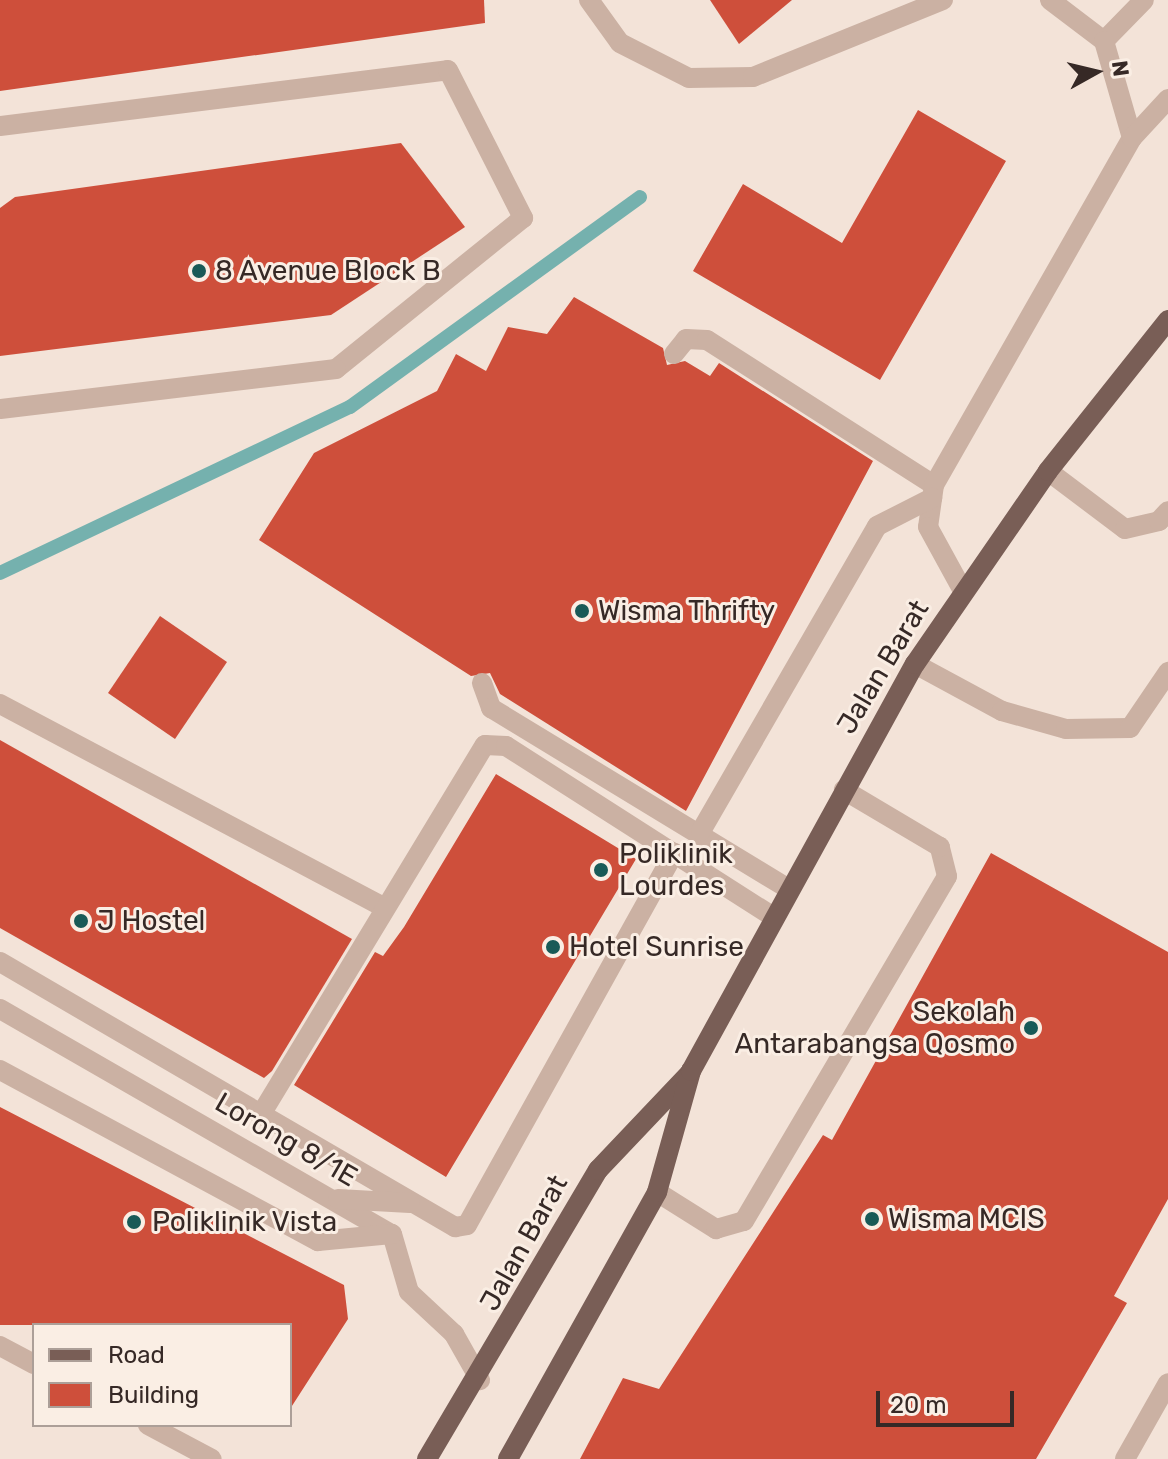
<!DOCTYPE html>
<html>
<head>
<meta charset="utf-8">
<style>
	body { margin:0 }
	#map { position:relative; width:1168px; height:1459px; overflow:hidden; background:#f3e3d8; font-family:Rubik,sans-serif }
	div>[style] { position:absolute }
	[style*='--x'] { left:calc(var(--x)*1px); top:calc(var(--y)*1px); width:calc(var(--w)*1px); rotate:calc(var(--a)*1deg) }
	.stream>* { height:14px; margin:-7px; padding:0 7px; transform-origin:7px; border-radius:7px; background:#75b1ae }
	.building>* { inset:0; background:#ce4f3b }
	.minor>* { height:20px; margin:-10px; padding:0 10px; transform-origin:10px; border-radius:10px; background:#cbb1a3 }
	.major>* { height:20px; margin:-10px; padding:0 10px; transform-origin:10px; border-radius:10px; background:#795e56 }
	.dots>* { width:22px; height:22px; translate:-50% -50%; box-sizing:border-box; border:4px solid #faeee4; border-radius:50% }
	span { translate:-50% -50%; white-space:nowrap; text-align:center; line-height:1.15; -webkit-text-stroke:6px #faeee4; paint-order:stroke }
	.poi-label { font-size:28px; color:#362926 }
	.left { translate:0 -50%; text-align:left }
	.right { translate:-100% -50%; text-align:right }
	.street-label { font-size:28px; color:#362926 }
	.legend { position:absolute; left:32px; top:1323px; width:260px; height:104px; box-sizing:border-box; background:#faeee4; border:2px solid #ac9f98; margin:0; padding:10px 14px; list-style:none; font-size:24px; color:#362926 }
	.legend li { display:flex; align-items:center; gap:16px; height:40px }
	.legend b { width:40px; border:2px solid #ac9f98 }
	.north { position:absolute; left:1056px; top:32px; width:80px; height:80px; -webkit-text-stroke:6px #faeee4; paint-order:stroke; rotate:82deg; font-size:22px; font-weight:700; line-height:32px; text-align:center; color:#362926 }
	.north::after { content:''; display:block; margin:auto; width:28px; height:36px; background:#362926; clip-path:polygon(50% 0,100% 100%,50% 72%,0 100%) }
	.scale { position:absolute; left:876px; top:1391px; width:138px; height:36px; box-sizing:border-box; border:4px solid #362926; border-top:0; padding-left:10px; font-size:24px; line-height:28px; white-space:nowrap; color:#362926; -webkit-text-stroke:6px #faeee4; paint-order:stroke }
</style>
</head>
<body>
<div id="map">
	<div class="stream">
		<div style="--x:0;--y:573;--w:387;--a:-25.4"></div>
		<div style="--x:350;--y:407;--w:358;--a:-35.9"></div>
	</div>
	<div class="building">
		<div style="clip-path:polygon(0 0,484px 0,485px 23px,0 91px)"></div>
		<div style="clip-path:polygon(710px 0,792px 0,739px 44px)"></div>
		<div style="clip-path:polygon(918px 110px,1006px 161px,880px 380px,693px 271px,743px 184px,842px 243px)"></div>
		<div style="clip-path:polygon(401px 143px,465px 227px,331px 315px,0 356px,0 208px,15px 197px)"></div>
		<div style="clip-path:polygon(574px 297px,663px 348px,667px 365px,685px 361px,710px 376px,719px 363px,873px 461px,686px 811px,500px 694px,490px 673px,471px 676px,259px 540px,314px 453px,437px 391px,456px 354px,486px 371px,508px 327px,547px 334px)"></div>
		<div style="clip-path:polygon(160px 616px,227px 662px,175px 739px,108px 693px)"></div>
		<div style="clip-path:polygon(0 740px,352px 939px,272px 1071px,264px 1078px,0 928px)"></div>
		<div style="clip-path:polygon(496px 774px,636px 859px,446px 1177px,294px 1085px,375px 952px,383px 956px,404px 927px)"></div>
		<div style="clip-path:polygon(991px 853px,1168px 952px,1168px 1199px,1114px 1296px,1127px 1303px,1036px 1459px,580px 1459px,623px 1378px,659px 1389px,823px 1135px,832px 1140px)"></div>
		<div style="clip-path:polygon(0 1107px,344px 1285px,348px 1319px,290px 1409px,290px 1325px,0 1325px)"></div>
	</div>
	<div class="minor">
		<div style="--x:589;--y:0;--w:53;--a:54.2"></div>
		<div style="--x:620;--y:43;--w:77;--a:26.9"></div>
		<div style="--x:689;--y:78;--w:64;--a:-0.9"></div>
		<div style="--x:753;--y:77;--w:205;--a:-22.1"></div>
		<div style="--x:1050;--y:0;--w:68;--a:37.2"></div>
		<div style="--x:1104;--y:41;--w:57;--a:-45.7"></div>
		<div style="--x:1104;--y:41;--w:101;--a:73.9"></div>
		<div style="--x:0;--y:126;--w:451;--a:-7.1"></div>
		<div style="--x:448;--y:70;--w:166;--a:63.1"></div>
		<div style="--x:523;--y:218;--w:240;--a:141.1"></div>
		<div style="--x:336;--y:369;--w:338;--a:173.2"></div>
		<div style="--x:674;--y:354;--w:19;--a:-51"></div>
		<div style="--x:686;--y:339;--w:21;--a:3"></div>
		<div style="--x:707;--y:340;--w:269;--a:32.6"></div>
		<div style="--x:934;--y:485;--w:42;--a:98.1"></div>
		<div style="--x:928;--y:527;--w:71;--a:61.3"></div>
		<div style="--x:1048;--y:471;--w:96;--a:37"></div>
		<div style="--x:1125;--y:529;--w:35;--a:-13"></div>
		<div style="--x:1159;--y:521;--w:13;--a:-48"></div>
		<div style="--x:934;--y:485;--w:400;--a:-60.3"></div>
		<div style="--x:1132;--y:138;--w:53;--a:-47.3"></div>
		<div style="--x:915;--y:664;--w:99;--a:28.4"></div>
		<div style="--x:1002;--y:711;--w:66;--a:15.7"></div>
		<div style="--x:1066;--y:729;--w:64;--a:-0.9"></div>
		<div style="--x:1130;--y:728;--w:68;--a:-55.8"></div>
		<div style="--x:482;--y:683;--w:27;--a:70"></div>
		<div style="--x:491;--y:708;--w:349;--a:31.3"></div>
		<div style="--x:0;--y:704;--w:433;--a:27.9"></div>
		<div style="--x:701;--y:831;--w:352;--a:-60"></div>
		<div style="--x:877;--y:526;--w:62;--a:-27"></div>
		<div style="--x:0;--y:962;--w:527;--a:30.22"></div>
		<div style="--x:455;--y:1227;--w:12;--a:-9"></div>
		<div style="--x:467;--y:1225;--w:426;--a:-60.9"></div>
		<div style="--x:0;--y:1009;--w:452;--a:29.9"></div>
		<div style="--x:392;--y:1234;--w:60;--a:73.7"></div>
		<div style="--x:409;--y:1292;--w:62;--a:43"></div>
		<div style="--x:454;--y:1334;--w:53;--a:60.5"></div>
		<div style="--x:0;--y:1070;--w:361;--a:28.3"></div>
		<div style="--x:318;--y:1241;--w:74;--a:-5.4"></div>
		<div style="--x:263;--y:1111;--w:428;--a:-58.8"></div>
		<div style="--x:485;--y:745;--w:21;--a:3"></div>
		<div style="--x:506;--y:746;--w:317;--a:32.6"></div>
		<div style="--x:657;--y:1192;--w:70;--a:32.1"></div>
		<div style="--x:716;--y:1229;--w:29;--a:-16"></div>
		<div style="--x:744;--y:1221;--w:400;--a:-59.5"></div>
		<div style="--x:947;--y:876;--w:30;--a:-104"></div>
		<div style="--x:940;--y:847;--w:112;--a:-149.3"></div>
		<div style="--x:338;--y:1199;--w:72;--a:3.2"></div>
		<div style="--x:0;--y:1346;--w:38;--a:28"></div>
		<div style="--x:148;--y:1425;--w:72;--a:28"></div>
		<div style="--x:1125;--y:1459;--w:87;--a:-60.5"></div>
	</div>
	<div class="major">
		<div style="--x:427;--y:1459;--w:336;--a:-59.4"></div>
		<div style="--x:598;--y:1170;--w:132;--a:-46.5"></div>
		<div style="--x:508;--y:1459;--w:306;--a:-60.8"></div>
		<div style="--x:657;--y:1192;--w:126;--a:-74.3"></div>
		<div style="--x:691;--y:1071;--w:465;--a:-61.2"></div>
		<div style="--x:915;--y:664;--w:234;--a:-55.4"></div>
		<div style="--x:1048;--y:471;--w:193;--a:-51.5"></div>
	</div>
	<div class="dots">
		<div style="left:199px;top:271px;background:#195a57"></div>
		<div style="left:582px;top:611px;background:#195a57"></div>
		<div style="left:601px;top:870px;background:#195a57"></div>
		<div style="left:81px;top:921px;background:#195a57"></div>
		<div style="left:553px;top:947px;background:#195a57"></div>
		<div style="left:1031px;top:1028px;background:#195a57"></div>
		<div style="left:872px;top:1219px;background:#195a57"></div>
		<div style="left:134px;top:1222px;background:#195a57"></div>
	</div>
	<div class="poi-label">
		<span class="left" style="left:215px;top:271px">8 Avenue Block B</span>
		<span class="left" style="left:598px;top:611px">Wisma Thrifty</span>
		<span class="left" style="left:619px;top:870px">Poliklinik<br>Lourdes</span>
		<span class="left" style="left:97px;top:921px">J Hostel</span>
		<span class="left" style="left:569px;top:947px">Hotel Sunrise</span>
		<span class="right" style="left:1015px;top:1028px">Sekolah<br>Antarabangsa Qosmo</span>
		<span class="left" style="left:888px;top:1219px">Wisma MCIS</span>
		<span class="left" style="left:152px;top:1222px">Poliklinik Vista</span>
	</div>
	<div class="street-label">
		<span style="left:883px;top:667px;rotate:-59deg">Jalan Barat</span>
		<span style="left:286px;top:1140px;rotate:30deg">Lorong 8/1E</span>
		<span style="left:524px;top:1243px;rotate:-61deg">Jalan Barat</span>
	</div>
	<ul class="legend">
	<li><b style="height:10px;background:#795e56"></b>Road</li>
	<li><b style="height:22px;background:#ce4f3b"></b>Building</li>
	</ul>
	<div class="north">N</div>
	<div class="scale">20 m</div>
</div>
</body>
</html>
